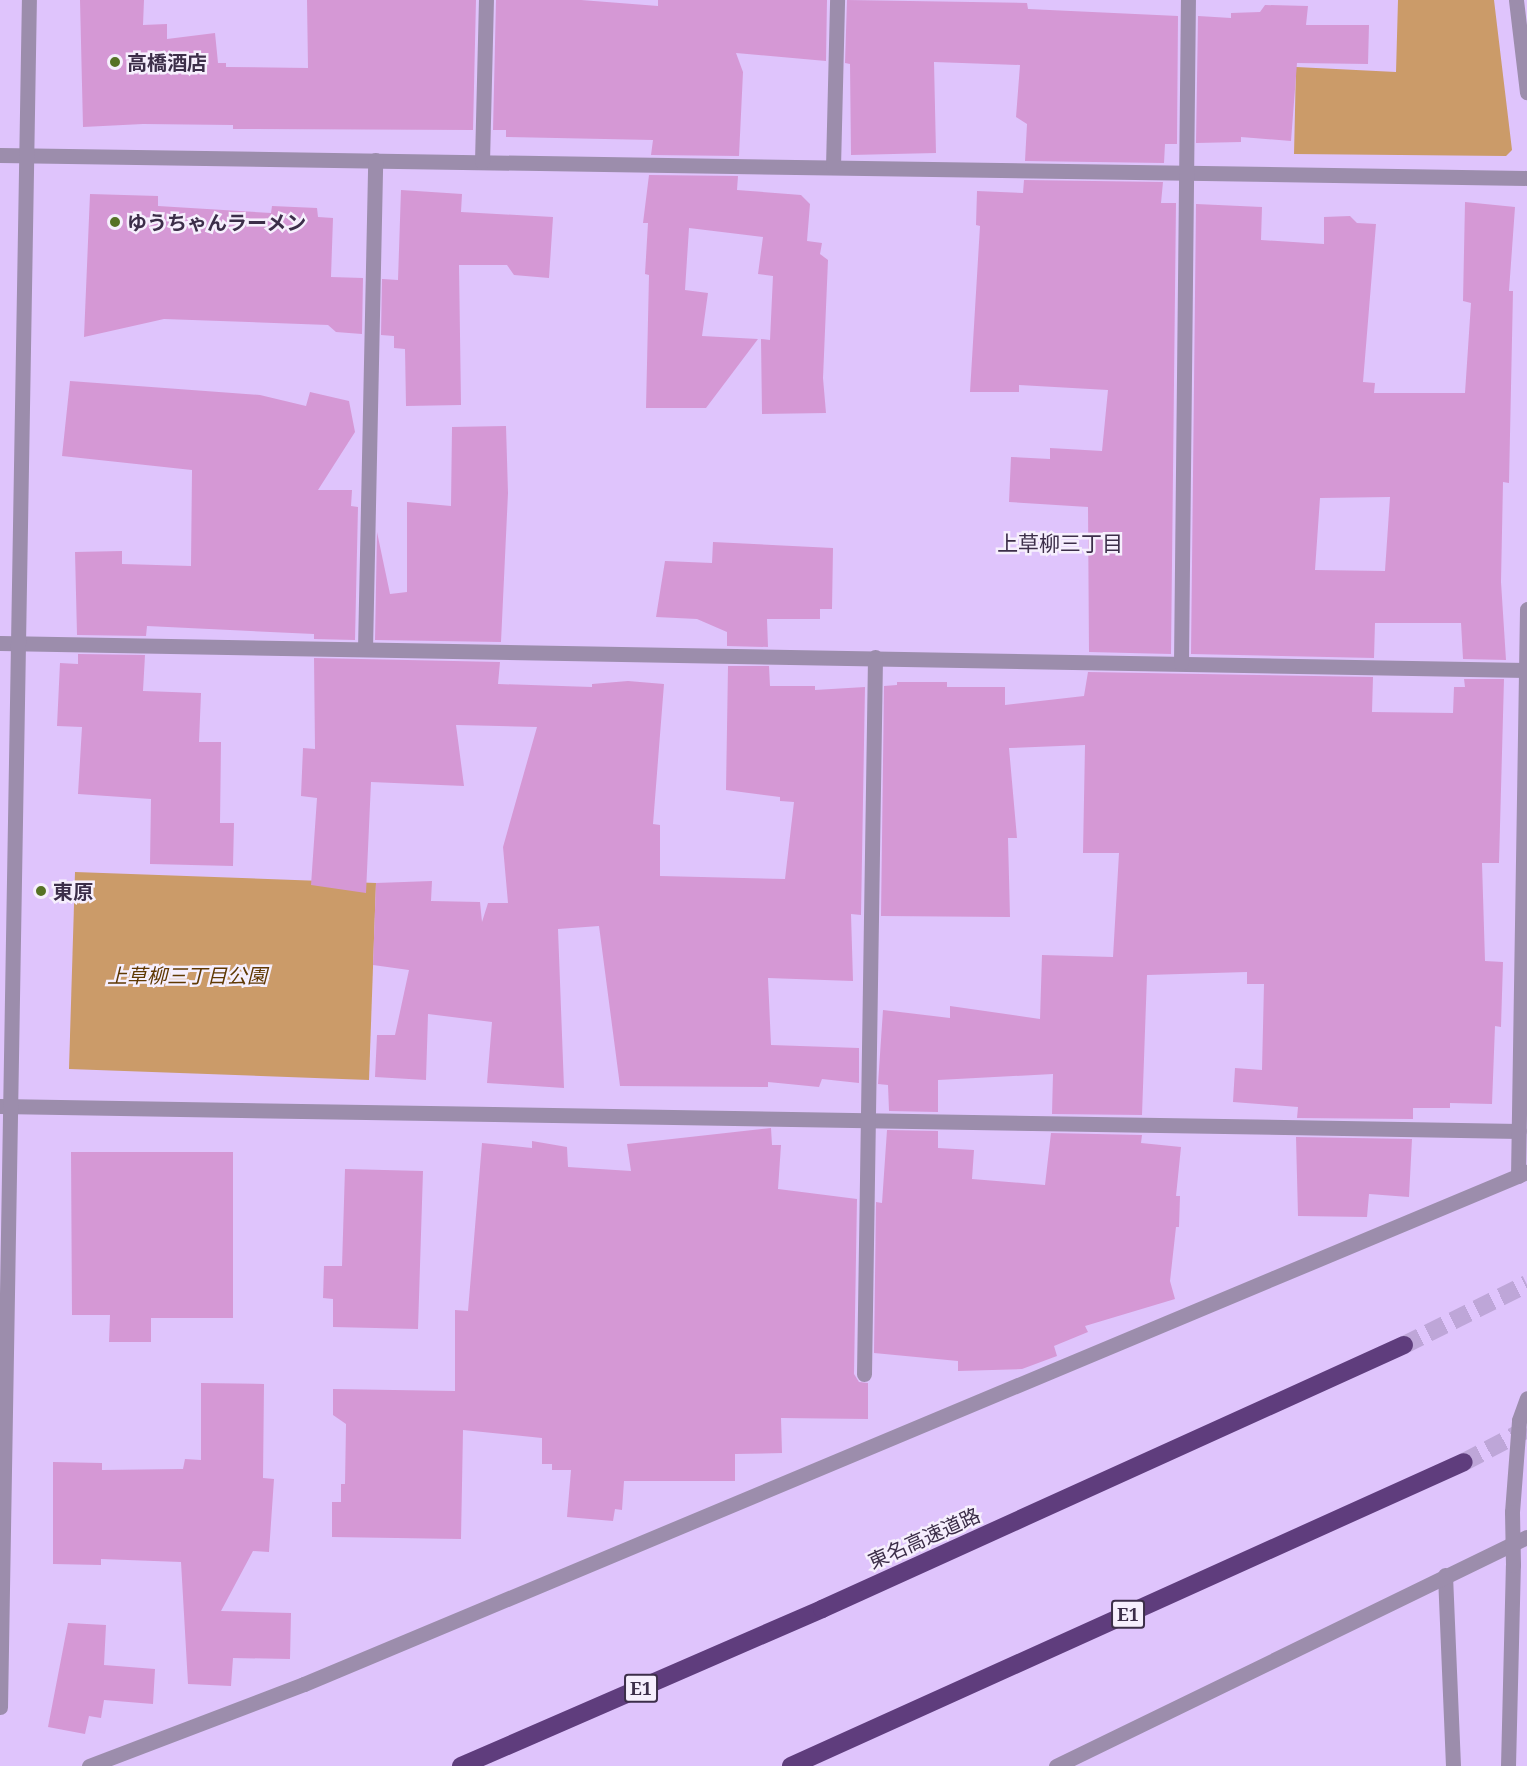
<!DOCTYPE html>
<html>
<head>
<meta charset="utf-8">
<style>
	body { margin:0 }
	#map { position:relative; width:1527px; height:1766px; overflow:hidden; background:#dfc4fc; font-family:"Noto Serif","Noto Sans JP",serif }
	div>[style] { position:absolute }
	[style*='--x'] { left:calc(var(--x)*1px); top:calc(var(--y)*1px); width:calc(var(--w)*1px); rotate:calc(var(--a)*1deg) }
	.green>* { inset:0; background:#cb9b69 }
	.building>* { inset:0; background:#d598d5 }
	.motorway-tunnel>* { height:18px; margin-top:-9px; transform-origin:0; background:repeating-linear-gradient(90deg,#bea6d8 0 18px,transparent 0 27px) }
	.minor>* { height:15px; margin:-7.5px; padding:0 7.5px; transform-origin:7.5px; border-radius:7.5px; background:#9c8dac }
	.tertiary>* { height:15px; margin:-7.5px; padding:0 7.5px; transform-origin:7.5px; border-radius:7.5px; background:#9c8dac }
	.motorway>* { height:18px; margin:-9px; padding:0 9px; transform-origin:9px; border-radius:9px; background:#5f3d7d }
	.minor-bridge>* { height:15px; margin:-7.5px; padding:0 7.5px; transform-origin:7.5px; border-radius:7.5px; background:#9c8dac }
	.dots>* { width:16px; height:16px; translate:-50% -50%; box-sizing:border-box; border:3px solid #f6effd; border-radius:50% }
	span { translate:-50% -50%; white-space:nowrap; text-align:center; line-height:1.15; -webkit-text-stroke:5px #f6effd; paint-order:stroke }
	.shield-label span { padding:2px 4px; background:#f6effd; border:2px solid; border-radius:4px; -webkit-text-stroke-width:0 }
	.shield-label { font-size:18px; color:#3c2e49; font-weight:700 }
	.poi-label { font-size:20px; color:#3c2e49; font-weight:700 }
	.left { translate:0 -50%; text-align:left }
	.park-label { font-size:20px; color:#5f3802; font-style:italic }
	.street-label { font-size:20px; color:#3c2e49 }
	.neighbourhood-label { font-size:21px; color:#3c2e49 }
</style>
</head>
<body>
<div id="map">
	<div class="green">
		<div style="clip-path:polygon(1398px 0,1494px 0,1512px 150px,1506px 156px,1294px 154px,1296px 67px,1396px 72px)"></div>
		<div style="clip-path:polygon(75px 872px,376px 883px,369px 1080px,69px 1069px)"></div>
	</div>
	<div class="building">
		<div style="clip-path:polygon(80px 0,144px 0,143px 25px,167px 24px,167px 39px,215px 33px,218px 63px,226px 63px,226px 67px,308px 68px,307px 0,476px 0,473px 130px,233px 129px,233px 125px,143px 124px,83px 127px)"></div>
		<div style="clip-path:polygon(496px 0,581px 0,658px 6px,658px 0,827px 0,826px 61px,736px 53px,743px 72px,739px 156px,651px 155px,653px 140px,506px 137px,506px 130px,493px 130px)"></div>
		<div style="clip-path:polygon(847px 0,1027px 3px,1028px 9px,1178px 16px,1177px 144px,1165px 144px,1164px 163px,1025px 161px,1027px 124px,1016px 117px,1020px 65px,934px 62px,936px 153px,851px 155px,850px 64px,845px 63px)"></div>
		<div style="clip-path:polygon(1265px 5px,1308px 6px,1306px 25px,1369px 25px,1368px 64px,1297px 63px,1291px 141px,1241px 137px,1241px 142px,1196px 143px,1198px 16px,1231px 18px,1231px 13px,1260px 12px)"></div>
		<div style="clip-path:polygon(649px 175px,738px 176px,737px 190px,801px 195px,810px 204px,807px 241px,822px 243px,820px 254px,828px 260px,823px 378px,826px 413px,762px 414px,761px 339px,770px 340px,773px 276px,758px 274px,763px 237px,689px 228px,685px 290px,708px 293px,702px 336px,758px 339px,706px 408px,646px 408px,649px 275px,645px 274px,648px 223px,643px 223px)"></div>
		<div style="clip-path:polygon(1024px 180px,1163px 182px,1161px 203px,1176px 203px,1171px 654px,1089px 652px,1088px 507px,1009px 502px,1011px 457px,1050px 459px,1050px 448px,1102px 451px,1108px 390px,1019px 385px,1019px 392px,970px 392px,980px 226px,976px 225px,977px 191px,1023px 193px)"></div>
		<div style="clip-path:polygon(401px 190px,462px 194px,461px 212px,553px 217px,549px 278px,514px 275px,507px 265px,459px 265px,461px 405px,406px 406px,405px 349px,394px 348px,394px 336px,381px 335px,382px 279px,398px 280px)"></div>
		<div style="clip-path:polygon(90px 194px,158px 196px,158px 206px,271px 213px,272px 206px,317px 208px,318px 217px,333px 218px,331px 277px,363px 278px,362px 334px,336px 332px,328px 325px,164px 319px,84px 337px)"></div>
		<div style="clip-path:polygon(evenodd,1465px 202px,1515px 207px,1509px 291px,1513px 291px,1509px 483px,1503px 482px,1501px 582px,1506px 660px,1463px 659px,1461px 623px,1375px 623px,1374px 658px,1191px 654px,1196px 204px,1262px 207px,1261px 240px,1324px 244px,1324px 217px,1350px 216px,1357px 223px,1376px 224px,1363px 382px,1375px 383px,1374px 393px,1465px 393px,1471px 303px,1463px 301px,1465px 202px,1390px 497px,1385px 571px,1315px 570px,1320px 498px,1390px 497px)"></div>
		<div style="clip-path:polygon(70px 381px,260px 395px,306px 406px,310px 392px,349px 401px,355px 432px,318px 490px,352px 490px,351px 506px,358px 507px,355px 640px,314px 639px,314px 634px,147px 626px,146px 636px,77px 635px,75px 552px,122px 551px,122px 564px,191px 566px,192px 470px,62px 456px)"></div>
		<div style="clip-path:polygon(506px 426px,508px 493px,501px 642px,375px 640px,377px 532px,390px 594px,407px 592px,407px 502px,451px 506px,452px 427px)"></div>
		<div style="clip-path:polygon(713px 542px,833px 548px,832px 609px,820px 609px,820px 619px,767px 619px,768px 647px,727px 646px,727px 632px,697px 619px,656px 617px,665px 561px,712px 563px)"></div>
		<div style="clip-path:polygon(78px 654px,145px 655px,143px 691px,201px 693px,199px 742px,221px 742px,220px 823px,234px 823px,233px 866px,150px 864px,151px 799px,78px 794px,82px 727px,57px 726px,60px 663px,78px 664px)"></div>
		<div style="clip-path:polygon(314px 658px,500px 662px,498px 684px,592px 687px,592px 684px,628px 681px,664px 684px,653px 824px,660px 825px,660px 876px,785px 879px,794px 802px,780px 801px,780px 797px,726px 790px,728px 666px,769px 666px,770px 686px,815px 686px,815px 690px,865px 687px,861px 915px,851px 914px,853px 981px,768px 978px,771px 1045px,859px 1048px,859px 1083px,822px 1079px,819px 1087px,768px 1082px,768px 1087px,620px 1086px,599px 926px,558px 929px,564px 1088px,487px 1083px,492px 1022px,428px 1014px,426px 1080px,375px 1077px,377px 1035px,395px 1035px,409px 970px,373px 965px,376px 883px,432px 881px,431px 901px,480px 902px,482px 922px,488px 903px,508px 903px,503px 847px,537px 727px,456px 725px,464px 786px,371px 782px,366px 893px,311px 885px,317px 798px,301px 796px,303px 748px,315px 749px)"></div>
		<div style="clip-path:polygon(1088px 672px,1373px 677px,1372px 712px,1453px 713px,1454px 687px,1465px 687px,1464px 679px,1504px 679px,1499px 863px,1482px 863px,1485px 961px,1503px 962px,1501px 1027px,1495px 1026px,1492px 1104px,1450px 1103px,1450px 1108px,1413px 1108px,1413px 1119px,1297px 1118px,1298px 1107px,1233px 1102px,1235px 1068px,1262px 1070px,1264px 984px,1247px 984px,1247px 972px,1147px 975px,1142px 1115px,1052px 1114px,1053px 1074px,938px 1080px,938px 1112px,889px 1111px,888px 1085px,878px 1084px,883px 1010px,950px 1018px,950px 1006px,1040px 1019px,1042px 955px,1113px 957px,1119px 853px,1083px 853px,1085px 745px,1009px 748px,1017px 838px,1008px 838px,1010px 917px,881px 916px,884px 686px,897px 685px,897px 682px,947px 682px,947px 687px,1005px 687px,1005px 705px,1084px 696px)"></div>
		<div style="clip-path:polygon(771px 1128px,772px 1145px,781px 1145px,778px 1189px,857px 1199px,854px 1374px,859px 1382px,868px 1383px,868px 1419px,781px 1418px,782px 1453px,735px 1454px,735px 1481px,624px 1481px,622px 1510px,615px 1509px,613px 1521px,567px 1517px,571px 1470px,552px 1470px,552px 1464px,542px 1464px,542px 1438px,463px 1430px,461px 1539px,332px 1537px,332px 1502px,341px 1502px,341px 1484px,345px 1484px,346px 1424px,333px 1415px,333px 1389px,455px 1391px,455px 1310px,468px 1311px,482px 1143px,532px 1148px,532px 1141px,567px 1147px,568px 1167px,631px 1171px,627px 1144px)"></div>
		<div style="clip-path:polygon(887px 1130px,938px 1131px,938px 1148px,974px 1150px,972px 1179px,1045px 1185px,1051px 1133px,1142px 1135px,1141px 1143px,1181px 1147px,1176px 1196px,1180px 1196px,1179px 1227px,1176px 1227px,1170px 1281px,1175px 1299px,1085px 1326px,1088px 1332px,1054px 1346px,1057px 1356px,1022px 1369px,958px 1371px,958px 1361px,874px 1353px,876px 1202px,882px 1203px)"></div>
		<div style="clip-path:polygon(1296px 1137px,1412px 1139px,1409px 1197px,1369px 1194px,1367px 1217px,1298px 1216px)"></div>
		<div style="clip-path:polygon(71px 1152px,233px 1152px,233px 1318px,151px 1318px,151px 1342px,109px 1342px,110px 1315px,72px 1315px)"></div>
		<div style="clip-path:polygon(345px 1169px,423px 1171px,418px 1329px,333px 1327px,333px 1299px,323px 1298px,324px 1266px,342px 1266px)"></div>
		<div style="clip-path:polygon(201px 1383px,264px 1384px,263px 1478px,274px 1479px,269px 1552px,253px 1551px,221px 1611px,291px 1613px,290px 1659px,233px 1658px,231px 1686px,188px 1684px,181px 1562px,101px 1559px,101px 1565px,53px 1564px,53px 1462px,102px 1463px,102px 1470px,183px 1469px,185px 1459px,201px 1460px)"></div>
		<div style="clip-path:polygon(68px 1623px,106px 1625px,104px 1665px,155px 1669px,153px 1704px,104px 1700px,101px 1718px,89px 1716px,85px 1734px,48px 1727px)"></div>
	</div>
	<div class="motorway-tunnel">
		<div style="--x:1404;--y:1345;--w:137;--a:-26.4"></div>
		<div style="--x:1464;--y:1462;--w:71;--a:-27.6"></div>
	</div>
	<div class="minor">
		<div style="--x:1516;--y:0;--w:93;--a:83.2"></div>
		<div style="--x:0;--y:155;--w:1527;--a:0.86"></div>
		<div style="--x:482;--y:162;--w:162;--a:-88.6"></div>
		<div style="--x:833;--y:167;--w:167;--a:-88.6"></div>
		<div style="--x:0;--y:643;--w:1527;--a:1.01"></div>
		<div style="--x:365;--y:649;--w:489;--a:-88.8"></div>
		<div style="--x:1181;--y:663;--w:663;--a:-89.4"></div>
		<div style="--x:0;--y:1106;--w:1519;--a:0.94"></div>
		<div style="--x:1518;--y:1176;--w:567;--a:-89.09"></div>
		<div style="--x:864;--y:1374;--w:717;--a:-89.12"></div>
		<div style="--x:1512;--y:1512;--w:92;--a:-85.6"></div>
		<div style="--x:1519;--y:1420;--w:23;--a:-70"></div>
		<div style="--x:1445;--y:1575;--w:191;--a:87.6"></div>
		<div style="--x:89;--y:1766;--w:230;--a:-20.9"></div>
		<div style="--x:304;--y:1684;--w:1326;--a:-22.72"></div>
		<div style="--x:1056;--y:1766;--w:524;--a:-25.93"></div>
		<div style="--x:1508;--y:1766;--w:201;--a:-88.6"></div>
	</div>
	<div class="tertiary">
		<div style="--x:0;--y:1707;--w:1707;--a:-89.03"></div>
	</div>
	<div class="motorway">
		<div style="--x:461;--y:1766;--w:394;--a:-23.5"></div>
		<div style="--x:822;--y:1609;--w:639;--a:-24.4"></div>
		<div style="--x:791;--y:1766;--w:738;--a:-24.31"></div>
	</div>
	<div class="minor-bridge">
		<div style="--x:1512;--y:1512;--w:53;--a:88.9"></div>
	</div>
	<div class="dots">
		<div style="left:115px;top:62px;background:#567225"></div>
		<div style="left:115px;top:222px;background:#567225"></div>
		<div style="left:41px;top:891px;background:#567225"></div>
	</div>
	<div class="shield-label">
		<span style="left:1128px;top:1614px">E1</span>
		<span style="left:641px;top:1688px">E1</span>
	</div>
	<div class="poi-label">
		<span class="left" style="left:127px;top:62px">高橋酒店</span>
		<span class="left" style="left:127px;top:222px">ゆうちゃんラーメン</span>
		<span class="left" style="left:53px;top:891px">東原</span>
	</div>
	<div class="park-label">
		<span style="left:187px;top:975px">上草柳三丁目公園</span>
	</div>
	<div class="street-label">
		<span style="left:924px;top:1538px;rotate:-24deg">東名高速道路</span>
	</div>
	<div class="neighbourhood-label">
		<span style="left:1060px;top:543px">上草柳三丁目</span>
	</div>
</div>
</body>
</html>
